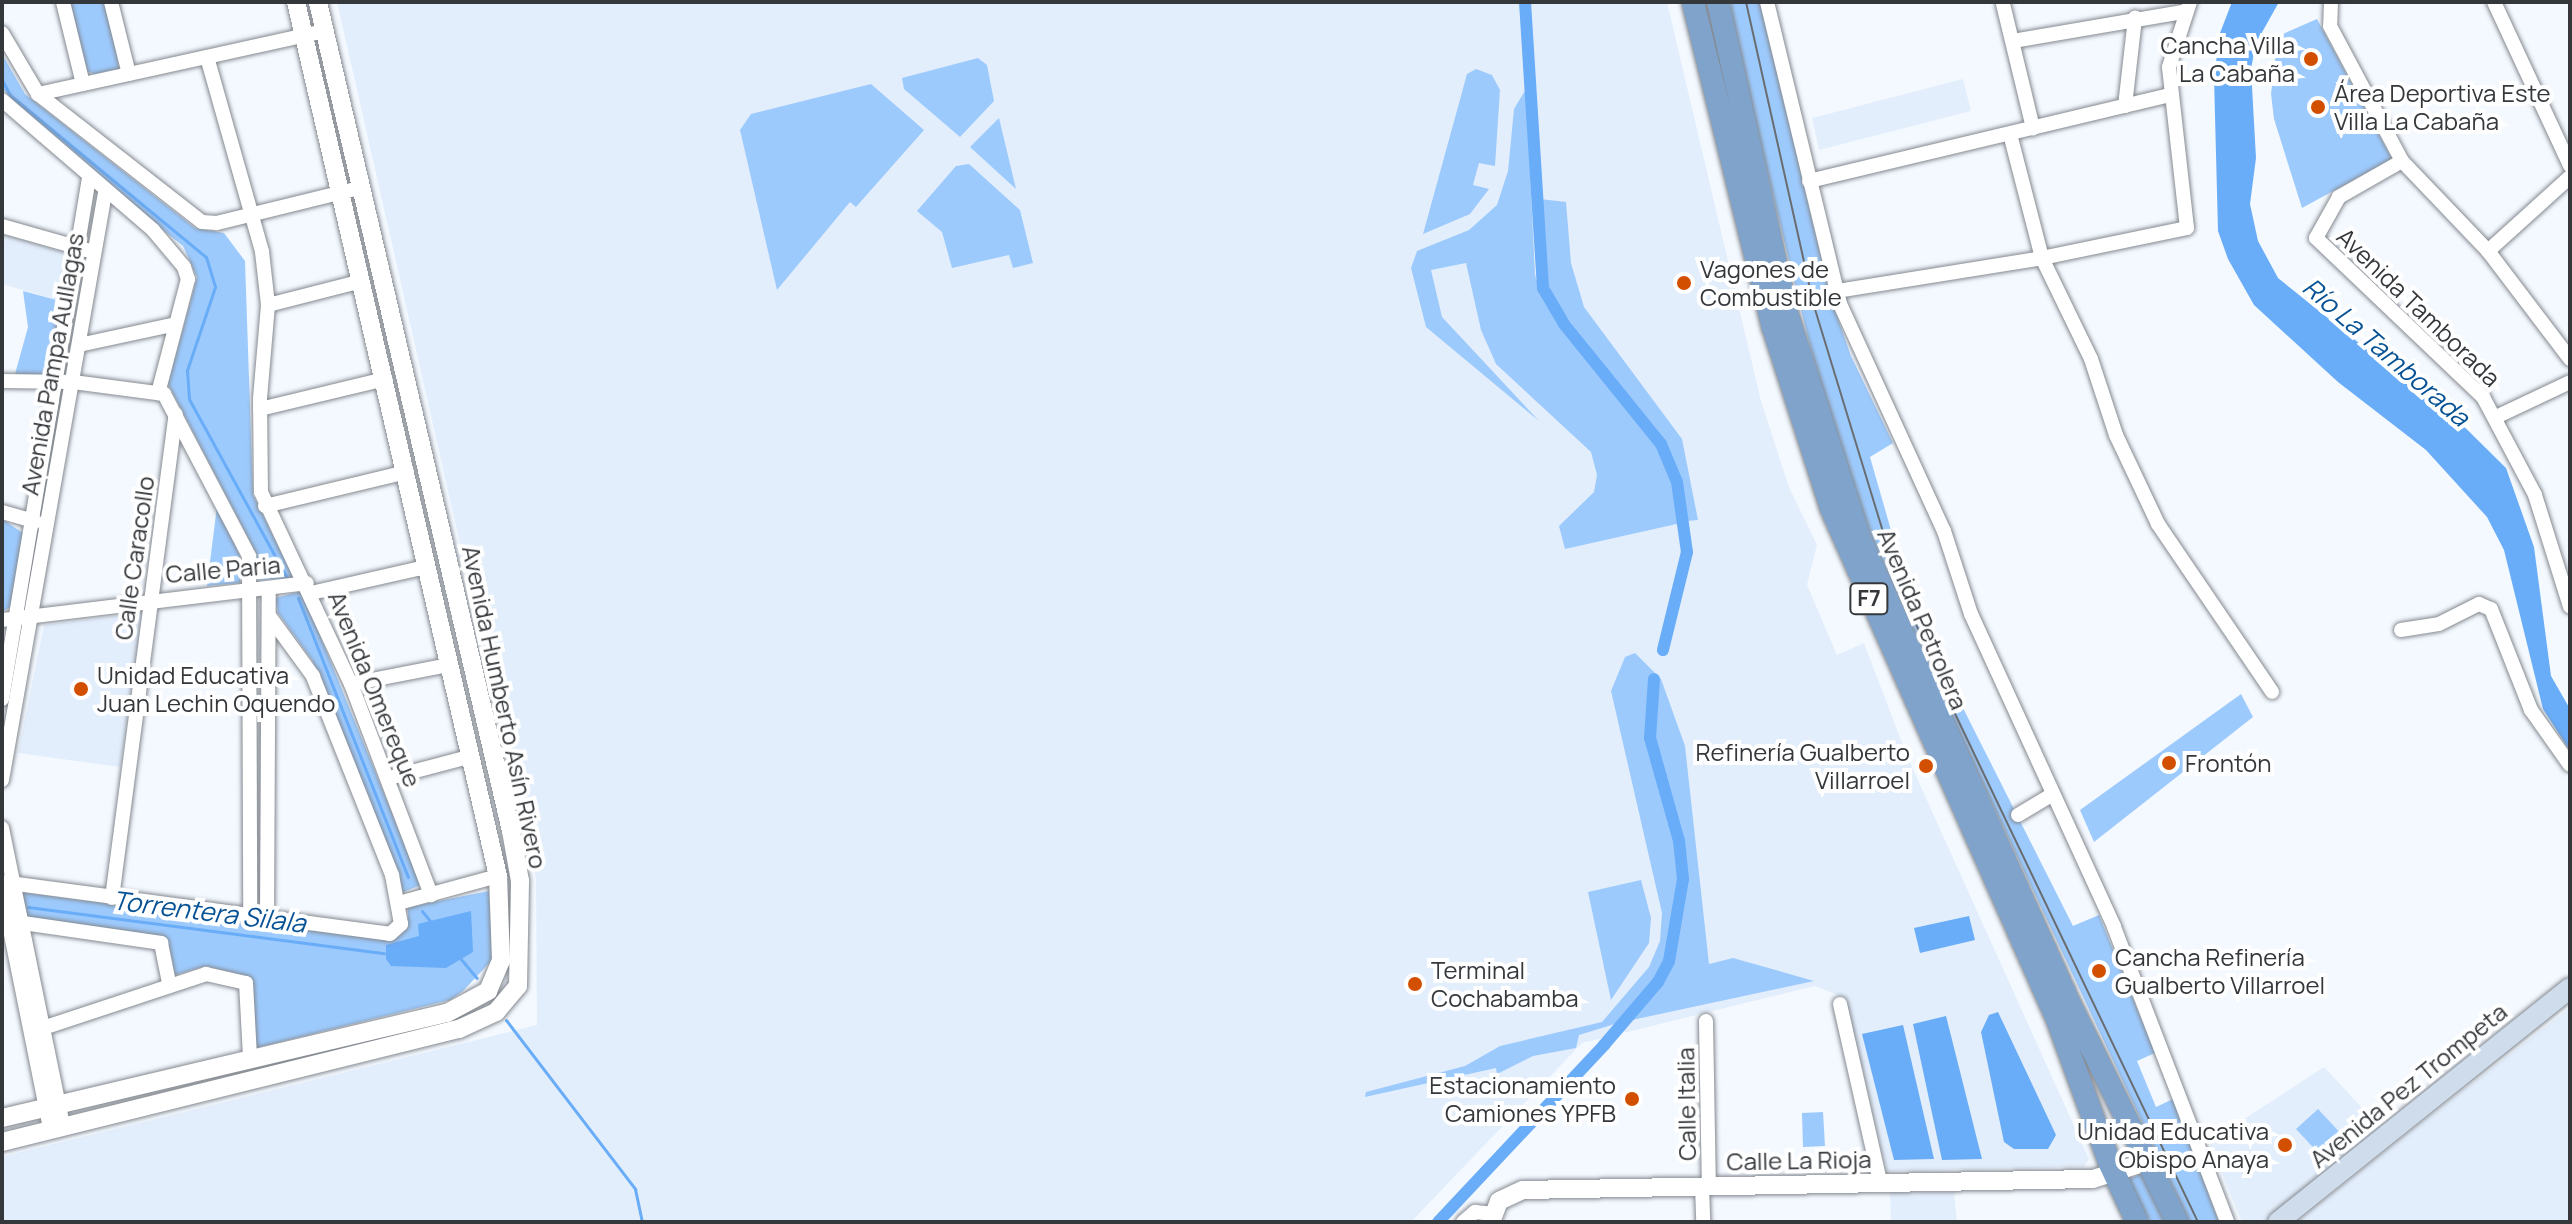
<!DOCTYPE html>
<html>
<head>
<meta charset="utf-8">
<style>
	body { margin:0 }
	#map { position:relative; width:2572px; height:1224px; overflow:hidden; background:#f4f9ff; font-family:Manrope,sans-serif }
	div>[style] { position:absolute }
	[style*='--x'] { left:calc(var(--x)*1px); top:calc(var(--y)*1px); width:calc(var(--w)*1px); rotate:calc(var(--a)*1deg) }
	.built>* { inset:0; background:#e3eefc }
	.green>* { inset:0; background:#9dcafd }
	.water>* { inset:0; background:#69acf7 }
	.stream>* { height:3px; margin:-1.5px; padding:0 1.5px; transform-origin:1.5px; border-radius:1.5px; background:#69acf7 }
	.canal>* { height:12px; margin:-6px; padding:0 6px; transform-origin:6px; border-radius:6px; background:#69acf7 }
	.roads { filter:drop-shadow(0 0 2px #848990) drop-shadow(0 0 2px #848990) }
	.minor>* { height:14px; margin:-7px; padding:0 7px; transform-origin:7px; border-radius:7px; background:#fff }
	.tertiary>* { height:18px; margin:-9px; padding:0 9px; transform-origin:9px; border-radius:9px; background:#fff }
	.secondary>* { height:20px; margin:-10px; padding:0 10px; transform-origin:10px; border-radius:10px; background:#cfdcec }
	.trunk>* { height:22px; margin:-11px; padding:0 11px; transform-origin:11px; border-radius:11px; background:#7fa3cb }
	.tram>* { height:2px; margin:-1px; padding:0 1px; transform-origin:1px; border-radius:1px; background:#696d71 }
	.dots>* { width:22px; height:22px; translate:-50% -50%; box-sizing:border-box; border:4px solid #fff; border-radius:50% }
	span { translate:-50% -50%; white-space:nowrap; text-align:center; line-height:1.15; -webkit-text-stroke:8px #fff; paint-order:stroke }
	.shield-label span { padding:2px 6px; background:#fff; border:2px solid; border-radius:6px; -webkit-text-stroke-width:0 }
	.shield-label { font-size:22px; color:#35383b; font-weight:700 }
	.poi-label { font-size:24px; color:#35383b }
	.right { translate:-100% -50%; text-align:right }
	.left { translate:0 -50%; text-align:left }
	.street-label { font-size:24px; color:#35383b }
	.water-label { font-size:26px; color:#075294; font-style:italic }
	.frame { position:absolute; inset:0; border:4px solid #35383b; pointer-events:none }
</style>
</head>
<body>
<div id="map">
	<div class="built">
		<div style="clip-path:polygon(337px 2px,1667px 2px,1761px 401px,1789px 487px,1817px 545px,1807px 585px,1837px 655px,1864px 643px,1907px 756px,2089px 1159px,2084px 1167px,1887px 1171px,1845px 998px,1815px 986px,1582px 1043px,1411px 1222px,2px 1222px,2px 1157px,537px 1025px,536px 878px)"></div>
		<div style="clip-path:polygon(1963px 79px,1971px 111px,1819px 150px,1812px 118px)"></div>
		<div style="clip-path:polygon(2px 234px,68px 253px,71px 259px,64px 302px,2px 284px)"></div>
		<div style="clip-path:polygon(143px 612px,120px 767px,18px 753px,44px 625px)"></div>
		<div style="clip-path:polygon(2570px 1008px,2570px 1222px,2297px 1222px,2427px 1118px)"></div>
		<div style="clip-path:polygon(2324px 1067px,2381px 1128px,2265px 1222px,2242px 1222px,2209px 1142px)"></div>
		<div style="clip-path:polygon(1890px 1192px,1954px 1192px,1957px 1222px,1891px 1222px)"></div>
	</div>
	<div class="green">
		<div style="clip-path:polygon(69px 2px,108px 2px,119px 69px,94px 74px,87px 71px)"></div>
		<div style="clip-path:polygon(1730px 2px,1760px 2px,1831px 299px,1851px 356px,1893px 443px,1870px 457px,1905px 579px,1963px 708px,2073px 926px,2099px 915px,2155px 1053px,2137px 1061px,2156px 1107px,2173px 1099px,2219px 1222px,2189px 1222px,1889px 584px,1844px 463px,1810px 346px,1736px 45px)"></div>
		<div style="clip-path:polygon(2317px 19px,2392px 159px,2302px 208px,2274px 119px,2271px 94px,2278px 36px)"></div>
		<div style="clip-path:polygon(2px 54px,25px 94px,195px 228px,224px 233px,245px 261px,253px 495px,294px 578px,258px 580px,257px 555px,168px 384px,197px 277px,183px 246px,40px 131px,2px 88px)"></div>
		<div style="clip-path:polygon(978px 58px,987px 65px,994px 101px,960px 137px,904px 89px,902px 78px)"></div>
		<div style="clip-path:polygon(1476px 69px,1492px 75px,1500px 90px,1495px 166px,1479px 163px,1473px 185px,1489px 189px,1470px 214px,1423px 234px,1467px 74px)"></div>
		<div style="clip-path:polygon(871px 84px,924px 130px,856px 207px,850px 202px,777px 290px,740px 130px,751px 114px)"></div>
		<div style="clip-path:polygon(1526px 89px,1535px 275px,1543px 299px,1657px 445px,1670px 469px,1681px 523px,1565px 549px,1559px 526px,1594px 492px,1597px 475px,1591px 452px,1496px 364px,1481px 330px,1466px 263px,1431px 270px,1442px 317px,1539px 421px,1426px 327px,1411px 268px,1417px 251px,1469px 230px,1497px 205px,1508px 171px,1514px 109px)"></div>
		<div style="clip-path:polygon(999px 118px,1016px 189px,970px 147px)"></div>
		<div style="clip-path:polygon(969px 164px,1020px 210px,1033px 263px,1013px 268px,1009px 255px,952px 268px,942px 232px,917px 211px,956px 166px)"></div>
		<div style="clip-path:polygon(1540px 199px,1566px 202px,1571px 263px,1584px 307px,1682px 439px,1698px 520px,1688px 521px,1673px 458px,1658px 433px,1556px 304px,1544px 274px)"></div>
		<div style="clip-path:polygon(23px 291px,64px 302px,53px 372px,48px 377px,15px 374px,28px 327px)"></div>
		<div style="clip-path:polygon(217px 506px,240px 556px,240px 583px,207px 586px)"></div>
		<div style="clip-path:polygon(2px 519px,23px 533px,12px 606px,2px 612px)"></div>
		<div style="clip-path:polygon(302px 591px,421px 885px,403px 892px,312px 660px,278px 613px,275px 598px)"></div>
		<div style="clip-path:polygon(1635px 653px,1661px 679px,1685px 746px,1709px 964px,1733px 958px,1814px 981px,1618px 1023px,1579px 1035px,1576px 1048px,1533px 1056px,1497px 1074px,1496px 1068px,1365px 1097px,1366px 1092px,1465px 1066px,1500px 1046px,1602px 1022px,1649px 967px,1660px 941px,1662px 913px,1611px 691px,1625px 657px)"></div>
		<div style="clip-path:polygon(2241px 694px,2253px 717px,2094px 842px,2080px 810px)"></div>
		<div style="clip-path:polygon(1641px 880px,1651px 918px,1649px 943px,1611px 1000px,1588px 892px)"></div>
		<div style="clip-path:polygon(489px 891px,493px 959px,463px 991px,450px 1000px,256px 1048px,251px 978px,206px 966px,175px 975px,167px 938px,27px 918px,20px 892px,391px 941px,408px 927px,408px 907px)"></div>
		<div style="clip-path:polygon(2318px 1109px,2345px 1138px,2323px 1158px,2296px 1129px)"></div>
		<div style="clip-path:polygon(1823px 1112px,1825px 1146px,1803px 1147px,1802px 1113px)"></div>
		<div style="clip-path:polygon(2140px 1174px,2145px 1176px,2165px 1222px,2150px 1222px,2132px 1194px,2129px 1179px)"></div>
	</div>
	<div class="water">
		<div style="clip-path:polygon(2232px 2px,2279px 2px,2256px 43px,2251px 69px,2256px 158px,2250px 204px,2258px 241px,2278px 278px,2405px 380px,2431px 394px,2506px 468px,2534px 547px,2551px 676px,2570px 709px,2570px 751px,2543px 709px,2504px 550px,2487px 517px,2426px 450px,2338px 382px,2254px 305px,2228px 259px,2218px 231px,2214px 77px,2220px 33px)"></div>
		<div style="clip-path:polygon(471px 911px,473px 952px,446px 968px,391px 966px,386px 959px,386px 945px,419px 936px,418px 924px)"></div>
		<div style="clip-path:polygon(1969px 916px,1975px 940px,1920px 953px,1914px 928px)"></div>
		<div style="clip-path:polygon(1998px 1012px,2056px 1135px,2048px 1149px,2014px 1149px,2004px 1142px,1981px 1032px,1989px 1015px)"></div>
		<div style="clip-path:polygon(1946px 1016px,1982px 1159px,1942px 1160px,1913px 1024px)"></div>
		<div style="clip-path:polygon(1903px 1025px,1934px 1159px,1894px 1160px,1862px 1034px)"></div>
	</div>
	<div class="stream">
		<div style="--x:2;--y:80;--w:17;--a:62"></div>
		<div style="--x:10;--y:95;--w:254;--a:39.6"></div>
		<div style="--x:206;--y:257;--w:31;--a:73"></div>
		<div style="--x:215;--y:287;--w:88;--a:108.6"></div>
		<div style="--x:187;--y:370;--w:29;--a:86"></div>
		<div style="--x:189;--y:399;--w:202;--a:61.3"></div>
		<div style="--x:298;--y:598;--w:300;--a:68.5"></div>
		<div style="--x:28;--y:907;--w:359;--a:7.4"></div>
		<div style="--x:422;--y:911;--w:13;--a:51"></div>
		<div style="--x:460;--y:958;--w:26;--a:50"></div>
		<div style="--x:506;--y:1020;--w:213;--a:52.6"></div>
		<div style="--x:635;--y:1189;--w:34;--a:78"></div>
	</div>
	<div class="canal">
		<div style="--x:1525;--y:2;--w:287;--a:86.4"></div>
		<div style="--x:1543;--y:288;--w:42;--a:59.7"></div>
		<div style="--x:1564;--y:324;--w:154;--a:51.1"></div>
		<div style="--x:1661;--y:444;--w:41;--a:67.2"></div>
		<div style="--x:1677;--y:482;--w:71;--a:81.9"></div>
		<div style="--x:1687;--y:552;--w:101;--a:103.8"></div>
		<div style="--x:1438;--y:1222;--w:243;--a:-46.8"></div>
		<div style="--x:1604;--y:1045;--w:83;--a:-49.4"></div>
		<div style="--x:1658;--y:982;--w:24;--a:-62"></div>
		<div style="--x:1669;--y:961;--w:83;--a:-80.3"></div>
		<div style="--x:1683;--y:879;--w:38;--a:-96"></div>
		<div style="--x:1679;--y:841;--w:107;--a:-105.7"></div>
		<div style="--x:1650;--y:738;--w:59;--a:-86.1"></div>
	</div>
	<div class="roads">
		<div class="minor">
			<div style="--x:63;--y:2;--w:84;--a:76.3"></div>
			<div style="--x:111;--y:2;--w:74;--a:76"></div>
			<div style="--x:1767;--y:2;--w:311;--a:76.4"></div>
			<div style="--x:1840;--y:304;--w:250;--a:65.4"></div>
			<div style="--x:1944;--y:531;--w:87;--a:72"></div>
			<div style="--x:1971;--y:614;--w:344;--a:65.4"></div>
			<div style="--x:2114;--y:927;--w:316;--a:69"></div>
			<div style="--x:2331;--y:2;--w:24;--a:92"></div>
			<div style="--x:2330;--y:26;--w:153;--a:61.9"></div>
			<div style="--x:2402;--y:161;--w:124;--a:46.3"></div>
			<div style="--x:2488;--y:251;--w:136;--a:52.8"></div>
			<div style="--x:2494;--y:2;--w:181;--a:65.1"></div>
			<div style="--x:2003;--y:4;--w:128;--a:76.4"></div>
			<div style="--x:2;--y:33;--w:71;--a:59.5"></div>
			<div style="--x:38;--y:94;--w:208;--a:38"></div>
			<div style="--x:202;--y:222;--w:15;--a:4"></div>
			<div style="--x:217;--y:223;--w:146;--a:-13.8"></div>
			<div style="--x:2013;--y:41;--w:172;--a:-9.7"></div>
			<div style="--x:207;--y:57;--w:203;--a:74.2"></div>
			<div style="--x:262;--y:252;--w:53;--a:83.5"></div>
			<div style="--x:268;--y:305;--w:94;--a:94.9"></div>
			<div style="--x:260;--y:399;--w:93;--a:89.4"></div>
			<div style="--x:261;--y:492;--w:212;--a:64.9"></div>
			<div style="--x:351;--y:684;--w:226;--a:69.2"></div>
			<div style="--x:38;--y:94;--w:294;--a:-12.4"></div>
			<div style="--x:2;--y:100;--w:199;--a:40.7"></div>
			<div style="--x:153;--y:230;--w:48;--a:50"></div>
			<div style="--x:184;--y:267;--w:13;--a:72"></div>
			<div style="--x:188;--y:279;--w:118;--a:104.7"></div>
			<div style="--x:2125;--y:106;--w:89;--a:-83.5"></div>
			<div style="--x:2010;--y:134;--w:128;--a:75.5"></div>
			<div style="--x:2042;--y:258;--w:112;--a:64.1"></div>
			<div style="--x:2091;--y:359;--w:80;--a:71.8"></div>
			<div style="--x:2116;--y:435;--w:98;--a:64.7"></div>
			<div style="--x:2158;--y:524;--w:203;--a:55.8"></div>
			<div style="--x:2402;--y:161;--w:73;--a:150.3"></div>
			<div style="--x:2339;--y:197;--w:47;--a:119.3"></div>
			<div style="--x:2316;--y:238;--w:231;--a:43.6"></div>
			<div style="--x:2483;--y:397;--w:111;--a:62"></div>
			<div style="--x:2535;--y:495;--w:117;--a:72.6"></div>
			<div style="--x:1809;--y:181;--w:371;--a:-13.4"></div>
			<div style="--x:2;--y:226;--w:88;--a:15.8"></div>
			<div style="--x:2488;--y:251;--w:110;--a:-42.1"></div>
			<div style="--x:1837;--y:291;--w:208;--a:-9.1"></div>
			<div style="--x:2042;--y:258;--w:148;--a:-11.7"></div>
			<div style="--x:2187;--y:228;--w:162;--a:-96.4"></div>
			<div style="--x:2169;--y:67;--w:68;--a:-72.1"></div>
			<div style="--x:268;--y:305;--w:97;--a:-14.3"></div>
			<div style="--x:79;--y:345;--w:99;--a:-12.2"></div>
			<div style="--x:2;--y:381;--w:71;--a:0.8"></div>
			<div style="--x:73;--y:382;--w:92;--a:7.5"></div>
			<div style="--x:164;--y:394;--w:183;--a:62.3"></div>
			<div style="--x:249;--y:556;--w:360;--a:89.8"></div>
			<div style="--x:260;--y:409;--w:129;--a:-13.5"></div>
			<div style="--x:2496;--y:417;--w:82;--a:-25.3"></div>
			<div style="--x:265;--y:506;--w:146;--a:-13.5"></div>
			<div style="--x:2;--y:512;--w:35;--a:16"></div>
			<div style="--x:311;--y:593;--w:117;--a:-12.8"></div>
			<div style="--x:2;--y:620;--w:307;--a:-6.9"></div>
			<div style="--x:2401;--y:630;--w:38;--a:-9"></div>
			<div style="--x:2439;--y:624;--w:45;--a:-26.6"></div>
			<div style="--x:2479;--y:604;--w:13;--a:23"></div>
			<div style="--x:2491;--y:609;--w:109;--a:68.4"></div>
			<div style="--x:2531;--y:710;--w:67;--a:54.7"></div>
			<div style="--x:351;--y:684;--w:100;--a:-11"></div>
			<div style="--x:2;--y:699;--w:528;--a:-80.52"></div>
			<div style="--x:389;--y:778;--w:82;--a:-14.9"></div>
			<div style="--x:2;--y:780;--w:596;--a:-80.05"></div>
			<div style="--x:2018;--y:815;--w:39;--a:-31"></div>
			<div style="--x:2;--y:828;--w:304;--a:78.4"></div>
			<div style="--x:2;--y:882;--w:391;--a:7.6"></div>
			<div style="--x:390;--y:934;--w:15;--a:-42"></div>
			<div style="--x:401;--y:924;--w:50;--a:-100.4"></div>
			<div style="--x:392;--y:875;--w:214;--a:-111.7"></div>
			<div style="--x:313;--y:676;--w:73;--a:-126.1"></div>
			<div style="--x:2;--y:890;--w:244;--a:78.6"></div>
			<div style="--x:112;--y:898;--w:488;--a:-82.5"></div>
			<div style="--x:399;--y:903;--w:103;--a:-15.3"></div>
			<div style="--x:267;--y:919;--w:331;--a:-89.7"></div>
			<div style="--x:16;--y:922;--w:147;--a:8.2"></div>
			<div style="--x:161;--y:943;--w:41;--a:78.7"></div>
			<div style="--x:1840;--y:1004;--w:182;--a:77.3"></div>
			<div style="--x:1706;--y:1021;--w:165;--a:89"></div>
			<div style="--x:43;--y:1028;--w:172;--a:-18.3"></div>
			<div style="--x:206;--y:974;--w:41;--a:12.7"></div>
			<div style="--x:246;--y:983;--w:74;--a:86.9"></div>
			<div style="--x:1702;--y:1186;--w:36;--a:88"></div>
			<div style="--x:1463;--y:1222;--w:16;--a:-40"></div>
			<div style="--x:1475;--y:1212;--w:19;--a:6"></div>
		</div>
		<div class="tertiary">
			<div style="--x:2;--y:1118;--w:457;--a:-13.3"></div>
			<div style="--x:447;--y:1013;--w:47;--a:-28.2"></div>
			<div style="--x:488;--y:991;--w:33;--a:-67"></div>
			<div style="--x:501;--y:961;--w:85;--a:-92"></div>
			<div style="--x:498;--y:876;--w:897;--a:-103.01"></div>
			<div style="--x:2;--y:1142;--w:471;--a:-13.9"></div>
			<div style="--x:459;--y:1029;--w:41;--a:-24.7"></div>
			<div style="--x:496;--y:1012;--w:34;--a:-50"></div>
			<div style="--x:518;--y:986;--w:105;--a:-88.9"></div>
			<div style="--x:520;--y:881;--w:51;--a:-100.2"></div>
			<div style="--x:511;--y:831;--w:851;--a:-103.11"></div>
			<div style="--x:1491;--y:1222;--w:22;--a:-69"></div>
			<div style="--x:1499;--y:1201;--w:26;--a:-25"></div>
			<div style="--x:1523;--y:1190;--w:570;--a:-1.11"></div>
			<div style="--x:2093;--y:1179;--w:59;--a:-17.8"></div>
		</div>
		<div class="secondary">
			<div style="--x:2278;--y:1222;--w:374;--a:-38.7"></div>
		</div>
		<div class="trunk">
			<div style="--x:1693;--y:2;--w:335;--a:76.2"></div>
			<div style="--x:1773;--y:327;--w:190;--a:72.2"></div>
			<div style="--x:1831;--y:508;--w:559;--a:66.14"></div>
			<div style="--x:2057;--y:1019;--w:154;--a:69.9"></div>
			<div style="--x:2110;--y:1164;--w:64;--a:65"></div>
			<div style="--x:1718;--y:2;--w:319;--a:77.5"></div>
			<div style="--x:1787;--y:313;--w:237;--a:72.1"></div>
			<div style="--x:1860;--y:539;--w:499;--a:65.7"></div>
			<div style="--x:2065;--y:994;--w:254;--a:63.8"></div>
		</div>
	</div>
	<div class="tram">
		<div style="--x:1746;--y:2;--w:312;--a:77.4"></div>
		<div style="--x:1814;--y:306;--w:291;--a:73"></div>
		<div style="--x:1899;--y:584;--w:123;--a:67"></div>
		<div style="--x:1947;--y:697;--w:582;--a:64.45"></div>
	</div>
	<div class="dots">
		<div style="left:2311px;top:59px;background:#d34f00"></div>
		<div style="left:2318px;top:107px;background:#d34f00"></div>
		<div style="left:1684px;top:283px;background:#d34f00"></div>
		<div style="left:81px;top:689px;background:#d34f00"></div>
		<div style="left:2169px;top:763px;background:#d34f00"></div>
		<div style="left:1926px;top:766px;background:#d34f00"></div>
		<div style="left:2099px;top:971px;background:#d34f00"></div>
		<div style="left:1415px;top:984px;background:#d34f00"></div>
		<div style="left:1632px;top:1099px;background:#d34f00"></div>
		<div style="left:2285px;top:1145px;background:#d34f00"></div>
	</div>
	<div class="shield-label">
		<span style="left:1869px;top:599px">F7</span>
	</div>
	<div class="poi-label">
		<span class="right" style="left:2295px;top:59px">Cancha Villa<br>La Cabaña</span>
		<span class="left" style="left:2334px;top:107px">Área Deportiva Este<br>Villa La Cabaña</span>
		<span class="left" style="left:1700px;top:283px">Vagones de<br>Combustible</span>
		<span class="left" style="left:97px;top:689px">Unidad Educativa<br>Juan Lechin Oquendo</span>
		<span class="right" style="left:1910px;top:766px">Refinería Gualberto<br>Villarroel</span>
		<span class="left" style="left:2185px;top:763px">Frontón</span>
		<span class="left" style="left:2115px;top:971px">Cancha Refinería<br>Gualberto Villarroel</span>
		<span class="left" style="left:1431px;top:984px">Terminal<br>Cochabamba</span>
		<span class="right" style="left:1616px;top:1099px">Estacionamiento<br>Camiones YPFB</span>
		<span class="right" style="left:2269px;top:1145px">Unidad Educativa<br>Obispo Anaya</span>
	</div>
	<div class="street-label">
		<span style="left:2419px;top:307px;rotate:44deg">Avenida Tamborada</span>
		<span style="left:52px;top:364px;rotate:-80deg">Avenida Pampa Aullagas</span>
		<span style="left:134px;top:558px;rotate:-82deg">Calle Caracollo</span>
		<span style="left:223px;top:569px;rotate:-5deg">Calle Paria</span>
		<span style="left:1923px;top:619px;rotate:67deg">Avenida Petrolera</span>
		<span style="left:375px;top:689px;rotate:68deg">Avenida Omereque</span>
		<span style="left:505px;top:707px;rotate:78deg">Avenida Humberto Asín Rivero</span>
		<span style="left:2408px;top:1085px;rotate:-39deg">Avenida Pez Trompeta</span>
		<span style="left:1686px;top:1104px;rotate:-91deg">Calle Italia</span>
		<span style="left:1799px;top:1160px;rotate:-1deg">Calle La Rioja</span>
	</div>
	<div class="water-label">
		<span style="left:2386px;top:352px;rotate:41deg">Río La Tamborada</span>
		<span style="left:209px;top:912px;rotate:7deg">Torrentera Silala</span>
	</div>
	<div class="frame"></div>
</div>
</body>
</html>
